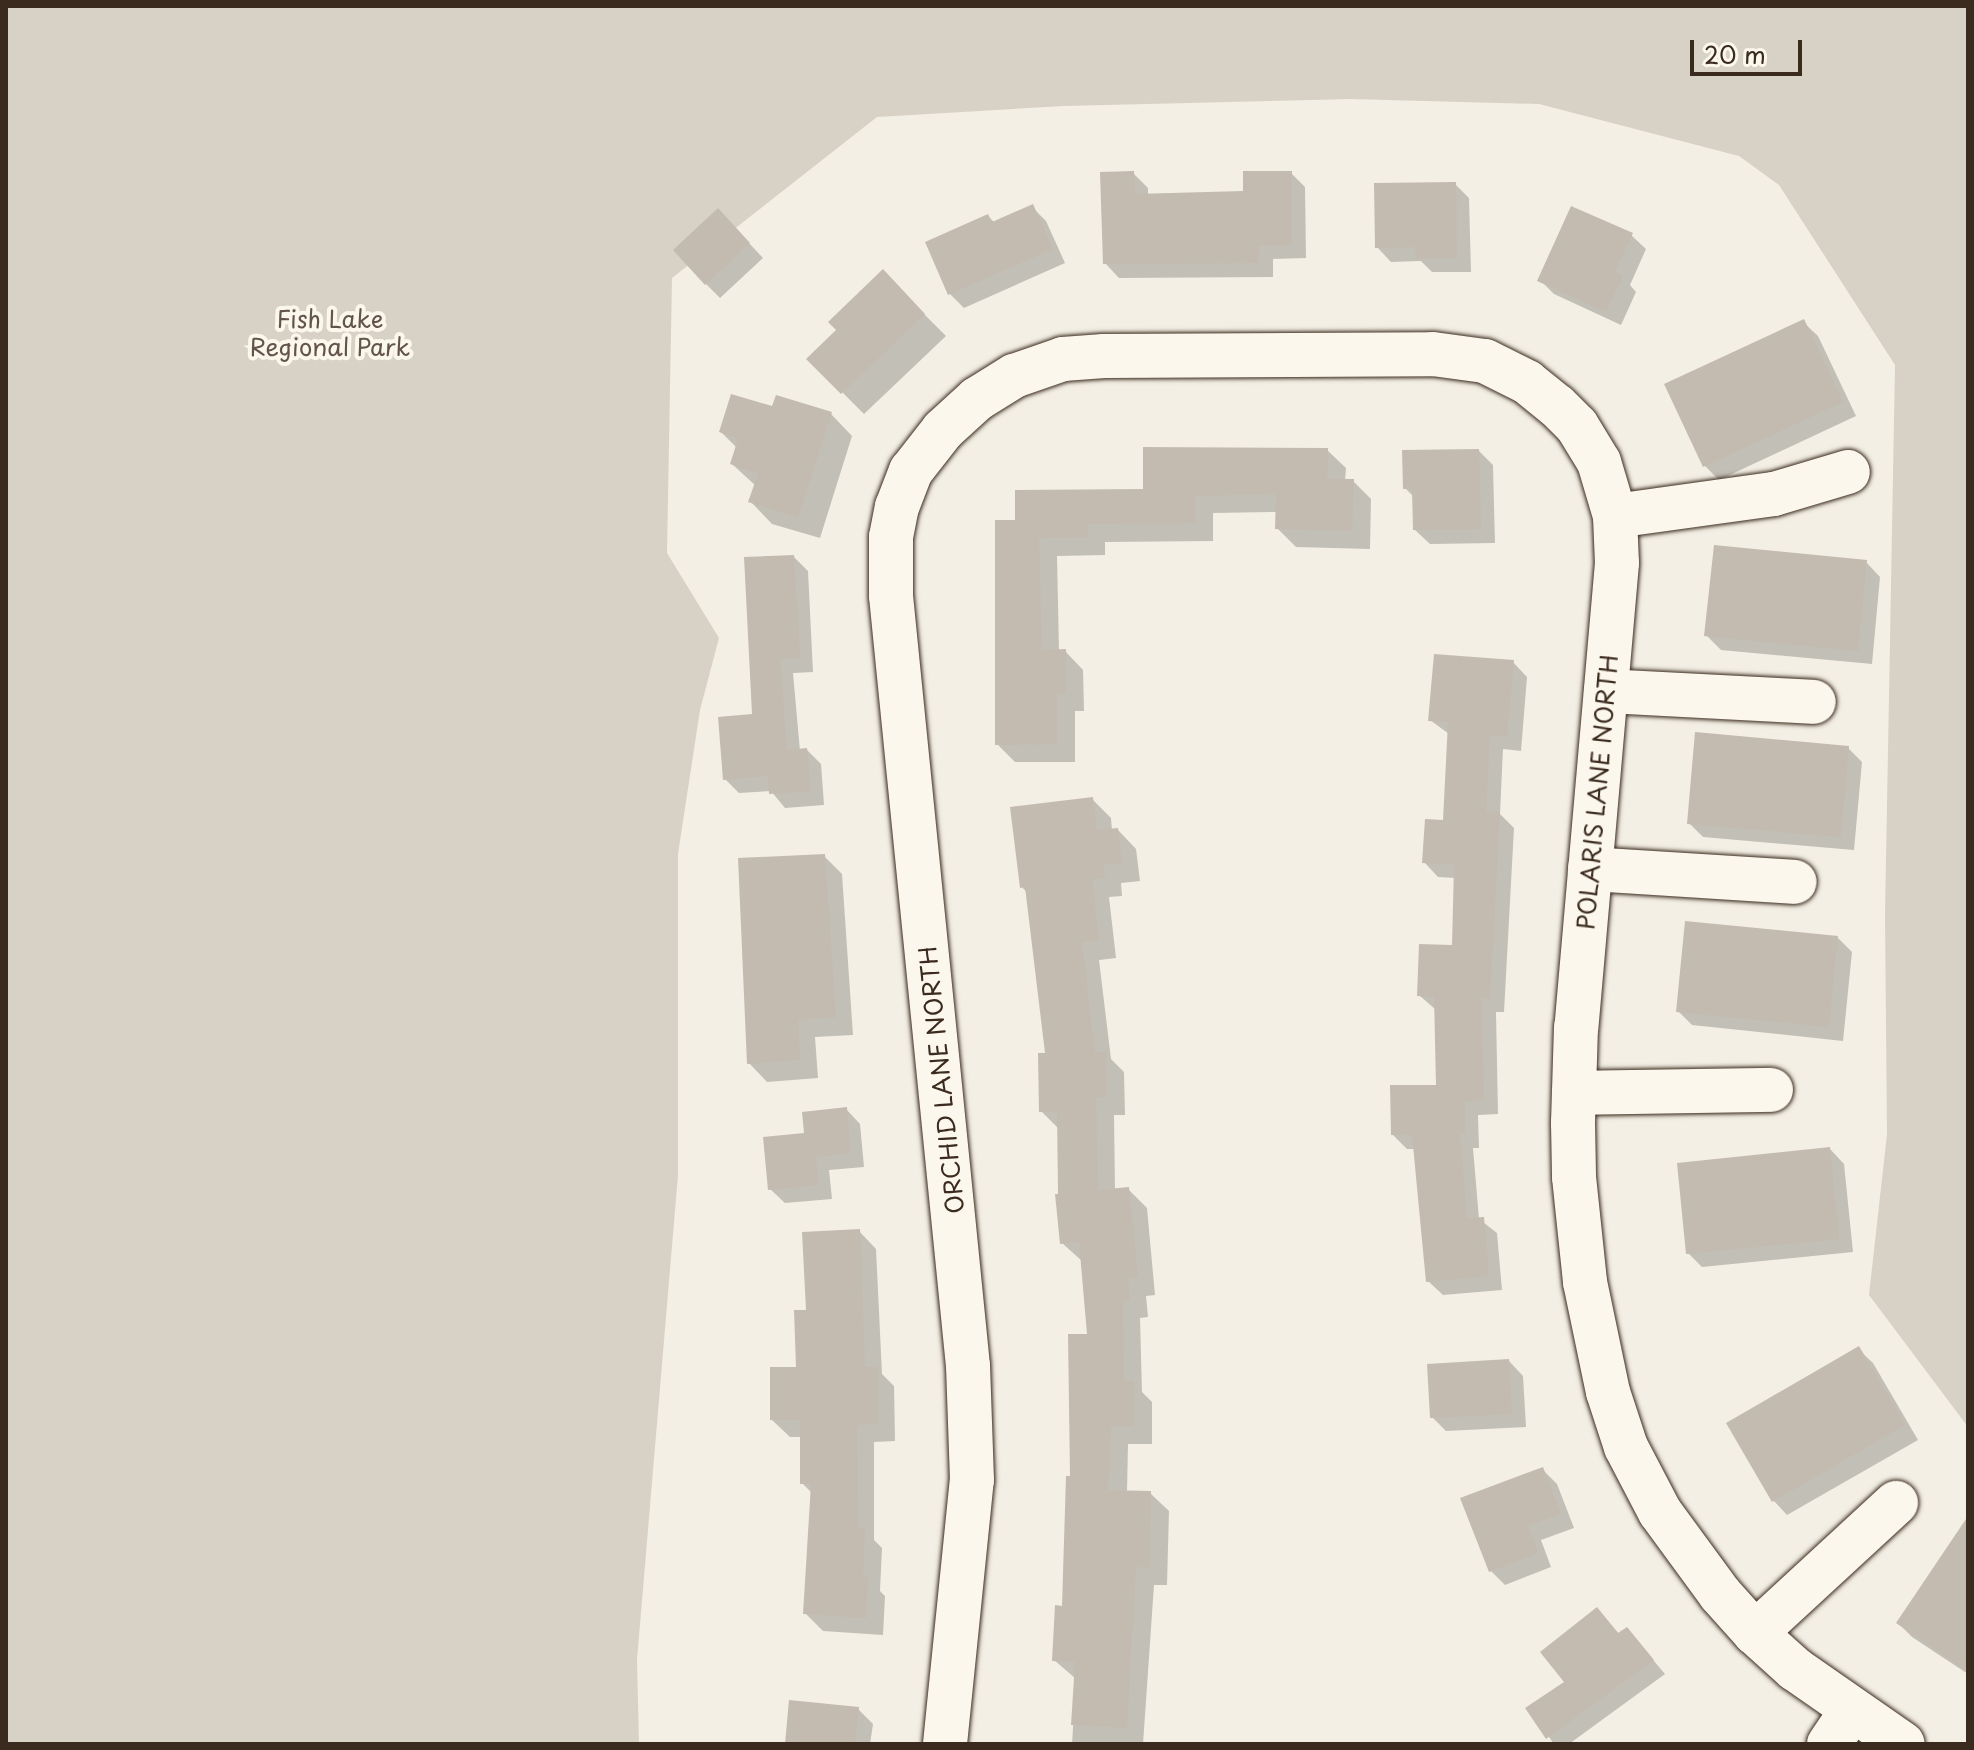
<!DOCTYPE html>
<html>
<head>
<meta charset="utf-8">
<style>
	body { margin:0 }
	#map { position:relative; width:1974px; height:1750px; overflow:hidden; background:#f3efe4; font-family:"Playpen Sans",sans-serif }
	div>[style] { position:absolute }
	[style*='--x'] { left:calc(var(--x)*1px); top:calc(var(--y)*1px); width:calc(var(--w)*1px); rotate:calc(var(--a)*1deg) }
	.green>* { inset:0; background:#d8d1c6 }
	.shadow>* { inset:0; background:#0003 }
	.building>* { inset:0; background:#c3bbb0 }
	.roads { filter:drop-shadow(0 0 2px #3b2a1e) drop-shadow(0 0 2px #3b2a1e) }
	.minor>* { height:44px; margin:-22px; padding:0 22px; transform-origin:22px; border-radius:22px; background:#fbf7ec }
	span { translate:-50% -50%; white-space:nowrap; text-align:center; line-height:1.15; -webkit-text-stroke:8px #fbf7ec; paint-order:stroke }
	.park-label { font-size:24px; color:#625448 }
	.street-label { font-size:24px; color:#3b2a1e }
	.frame { position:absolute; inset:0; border:8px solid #3b2a1e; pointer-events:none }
	.scale { position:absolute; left:1690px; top:40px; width:112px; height:36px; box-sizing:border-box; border:4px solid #3b2a1e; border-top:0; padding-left:10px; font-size:24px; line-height:28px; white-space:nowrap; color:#3b2a1e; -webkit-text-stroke:6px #fbf7ec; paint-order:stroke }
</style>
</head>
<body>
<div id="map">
	<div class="green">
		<div style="clip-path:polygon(6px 6px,1968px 6px,1968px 1427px,1869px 1295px,1887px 1134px,1885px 915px,1895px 365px,1779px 185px,1739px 156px,1539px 104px,1350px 99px,1063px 106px,877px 117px,672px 278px,667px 553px,719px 638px,700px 710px,678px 854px,678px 1175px,637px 1660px,639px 1744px,6px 1744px)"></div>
	</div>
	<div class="shadow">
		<div style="clip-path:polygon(1133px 173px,1148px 188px,1148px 195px,1245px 193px,1291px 173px,1305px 187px,1306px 258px,1273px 259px,1273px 277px,1119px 278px,1105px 263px)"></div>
		<div style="clip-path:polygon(1455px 184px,1469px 198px,1471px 272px,1432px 272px,1421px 261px,1391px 262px,1377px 247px)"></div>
		<div style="clip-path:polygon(1032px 207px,1046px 221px,1065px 263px,964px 308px,950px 294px,988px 216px,995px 223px)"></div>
		<div style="clip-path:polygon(732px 225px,763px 258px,720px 298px,706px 284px)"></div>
		<div style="clip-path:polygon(1631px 235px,1646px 249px,1630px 285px,1636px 292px,1621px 325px,1554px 294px,1540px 280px)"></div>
		<div style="clip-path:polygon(882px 272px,946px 336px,864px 414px,809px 359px,839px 330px)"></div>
		<div style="clip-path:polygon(1803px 322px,1818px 336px,1856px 416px,1719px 480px,1705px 466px)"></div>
		<div style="clip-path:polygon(773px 409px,831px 414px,852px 436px,820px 538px,772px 524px,751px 502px,756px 486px,732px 464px,737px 448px,721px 432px)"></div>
		<div style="clip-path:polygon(1327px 450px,1346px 468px,1345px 481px,1353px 481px,1371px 499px,1370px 549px,1296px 547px,1277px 528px,1278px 512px,1213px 513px,1213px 541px,1105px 542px,1105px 555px,1057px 556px,1059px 651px,1065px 651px,1083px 670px,1084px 711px,1075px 711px,1075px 762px,1015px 762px,997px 744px,1017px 522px)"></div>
		<div style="clip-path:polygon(1479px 451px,1493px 465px,1495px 543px,1430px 544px,1415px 530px,1415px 498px,1405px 488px)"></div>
		<div style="clip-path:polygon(794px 557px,808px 571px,813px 672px,793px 673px,800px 751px,807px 750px,821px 764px,824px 805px,785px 808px,771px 791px,739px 793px,725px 779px,754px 716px)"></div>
		<div style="clip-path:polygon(1866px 562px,1880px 577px,1872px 664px,1721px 650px,1706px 635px)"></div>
		<div style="clip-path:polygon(1513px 662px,1527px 677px,1521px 751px,1503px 749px,1500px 814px,1514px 828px,1504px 1012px,1496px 1012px,1498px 1114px,1478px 1115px,1479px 1148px,1473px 1148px,1479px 1219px,1497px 1233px,1502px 1290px,1443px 1295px,1428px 1281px,1415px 1149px,1407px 1149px,1393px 1135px,1438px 1087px,1436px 1010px,1419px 995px,1454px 948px,1456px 878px,1438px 877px,1424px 862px,1444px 823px,1449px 734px,1430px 720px)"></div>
		<div style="clip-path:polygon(1848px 748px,1862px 762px,1854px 850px,1703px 837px,1689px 823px)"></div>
		<div style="clip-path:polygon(1092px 799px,1111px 818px,1112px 831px,1118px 830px,1136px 849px,1140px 881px,1121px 883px,1122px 896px,1109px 897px,1116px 958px,1099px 960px,1111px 1059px,1124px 1072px,1125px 1115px,1114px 1115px,1115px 1191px,1128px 1189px,1147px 1208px,1155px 1295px,1146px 1296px,1148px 1317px,1140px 1318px,1142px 1392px,1152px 1402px,1152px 1444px,1128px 1444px,1127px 1492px,1150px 1493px,1169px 1511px,1167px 1585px,1154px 1585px,1143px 1744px,1072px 1744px,1076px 1679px,1054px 1660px,1064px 1608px,1089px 1336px,1082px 1261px,1062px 1243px,1059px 1129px,1041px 1111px,1047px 1055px,1028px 894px,1022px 887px)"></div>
		<div style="clip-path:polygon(824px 856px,842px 874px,853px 1035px,815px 1037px,818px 1078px,767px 1082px,749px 1063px)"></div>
		<div style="clip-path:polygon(1838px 938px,1852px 952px,1843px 1041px,1692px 1025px,1678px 1011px)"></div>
		<div style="clip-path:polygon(846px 1109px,860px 1124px,864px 1167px,829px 1170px,832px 1199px,785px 1203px,770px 1189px,806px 1135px)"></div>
		<div style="clip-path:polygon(1830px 1149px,1844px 1164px,1853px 1252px,1702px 1267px,1688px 1253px)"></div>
		<div style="clip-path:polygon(859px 1231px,876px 1249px,882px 1374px,894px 1386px,895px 1441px,874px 1442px,874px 1540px,882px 1548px,880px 1591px,885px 1596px,883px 1635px,823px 1631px,805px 1613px,812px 1493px,802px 1483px,802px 1437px,790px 1437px,772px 1420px,798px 1369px,808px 1312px)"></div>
		<div style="clip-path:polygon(1858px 1349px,1873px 1363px,1918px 1440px,1787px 1515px,1773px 1500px)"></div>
		<div style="clip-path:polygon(1509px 1361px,1523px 1376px,1526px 1427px,1446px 1431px,1432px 1417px)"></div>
		<div style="clip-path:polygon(1543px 1470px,1557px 1484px,1574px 1528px,1541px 1540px,1551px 1567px,1505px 1585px,1490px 1570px)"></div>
		<div style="clip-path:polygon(1968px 1519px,1968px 1674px,1912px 1637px,1898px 1623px)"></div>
		<div style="clip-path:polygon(1597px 1609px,1620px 1635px,1627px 1629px,1665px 1674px,1569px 1744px,1554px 1744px,1528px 1708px,1567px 1682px)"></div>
		<div style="clip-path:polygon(858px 1709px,873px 1724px,870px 1744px,787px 1744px)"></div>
	</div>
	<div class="building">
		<div style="clip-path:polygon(1134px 171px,1135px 194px,1243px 191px,1243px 171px,1292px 171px,1292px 245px,1259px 246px,1259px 263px,1103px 264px,1100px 172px)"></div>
		<div style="clip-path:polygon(1456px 182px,1457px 258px,1416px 259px,1415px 247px,1375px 248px,1374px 183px)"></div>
		<div style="clip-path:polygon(1033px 204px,1053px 249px,948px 295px,925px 242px,988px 214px,992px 222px)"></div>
		<div style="clip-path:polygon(1571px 206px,1633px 233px,1615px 272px,1623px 276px,1606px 312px,1537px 281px)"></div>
		<div style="clip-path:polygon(718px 208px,750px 243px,705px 285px,673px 250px)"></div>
		<div style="clip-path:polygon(883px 269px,925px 314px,841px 394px,806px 359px,836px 330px,828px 322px)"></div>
		<div style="clip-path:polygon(1804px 319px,1843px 402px,1703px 467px,1664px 384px)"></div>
		<div style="clip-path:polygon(731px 394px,772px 406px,776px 395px,832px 412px,798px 518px,748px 502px,758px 474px,730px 464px,738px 439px,719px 432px)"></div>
		<div style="clip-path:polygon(1143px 447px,1328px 448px,1327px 479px,1354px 479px,1352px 531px,1275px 529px,1276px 494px,1195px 496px,1195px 523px,1087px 524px,1088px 537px,1039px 538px,1042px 650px,1066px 649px,1066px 694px,1057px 694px,1057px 744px,995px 745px,995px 520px,1015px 520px,1015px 490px,1143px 489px)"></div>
		<div style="clip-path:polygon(1479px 449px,1481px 529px,1413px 530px,1412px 489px,1403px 489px,1402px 450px)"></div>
		<div style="clip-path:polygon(1714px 545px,1867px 560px,1858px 651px,1704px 636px)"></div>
		<div style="clip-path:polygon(794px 555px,800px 658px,780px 659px,787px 750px,807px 748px,811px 791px,769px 794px,768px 776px,723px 780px,718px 717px,752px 714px,744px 557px)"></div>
		<div style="clip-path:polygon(1434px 654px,1514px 660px,1507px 737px,1490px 736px,1486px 811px,1500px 812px,1490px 999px,1482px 998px,1484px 1100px,1465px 1101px,1465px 1134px,1460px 1134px,1467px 1218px,1484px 1217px,1489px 1276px,1426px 1282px,1412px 1135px,1391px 1135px,1390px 1085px,1436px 1085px,1434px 997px,1417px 996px,1419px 944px,1452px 945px,1454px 865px,1422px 863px,1425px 819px,1443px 820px,1448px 722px,1428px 721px)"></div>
		<div style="clip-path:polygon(1695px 732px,1849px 746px,1841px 837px,1687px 824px)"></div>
		<div style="clip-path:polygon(1093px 797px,1097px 830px,1118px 828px,1122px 863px,1103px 865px,1105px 878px,1092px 879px,1099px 940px,1082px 942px,1095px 1052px,1106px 1052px,1107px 1097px,1096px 1097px,1098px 1190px,1129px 1187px,1138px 1277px,1128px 1279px,1130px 1299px,1123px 1300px,1124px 1381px,1134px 1381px,1134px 1426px,1111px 1426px,1108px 1490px,1151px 1491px,1149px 1568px,1136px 1567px,1127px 1728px,1071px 1725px,1075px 1662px,1052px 1661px,1055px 1605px,1062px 1606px,1066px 1476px,1070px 1476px,1068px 1334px,1087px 1334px,1079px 1242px,1060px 1244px,1055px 1194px,1058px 1194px,1057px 1111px,1039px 1112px,1038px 1053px,1045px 1053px,1025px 887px,1020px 888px,1010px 807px)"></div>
		<div style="clip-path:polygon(825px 854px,836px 1017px,798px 1020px,800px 1060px,747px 1064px,738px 858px)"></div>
		<div style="clip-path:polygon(1685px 921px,1838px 936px,1829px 1027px,1676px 1012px)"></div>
		<div style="clip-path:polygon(847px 1107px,851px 1153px,816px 1157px,819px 1185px,768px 1190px,763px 1137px,804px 1133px,802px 1112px)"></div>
		<div style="clip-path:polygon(1830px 1147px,1839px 1239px,1686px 1254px,1677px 1163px)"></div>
		<div style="clip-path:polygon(860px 1229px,865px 1367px,877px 1367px,878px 1424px,857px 1425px,858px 1527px,865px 1528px,863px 1577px,868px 1577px,866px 1618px,803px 1614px,811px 1484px,800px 1484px,800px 1420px,770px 1420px,770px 1367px,796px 1367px,794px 1310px,806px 1310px,802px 1232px)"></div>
		<div style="clip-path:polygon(1859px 1346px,1905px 1425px,1772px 1502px,1726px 1423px)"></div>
		<div style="clip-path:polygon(1509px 1359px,1512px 1414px,1430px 1418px,1427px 1364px)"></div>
		<div style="clip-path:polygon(1543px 1467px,1561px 1514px,1528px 1526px,1538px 1553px,1489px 1572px,1460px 1498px)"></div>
		<div style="clip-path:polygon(1968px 1516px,1968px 1672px,1896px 1623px)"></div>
		<div style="clip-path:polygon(1597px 1607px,1618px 1633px,1627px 1627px,1654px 1660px,1546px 1739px,1525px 1708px,1564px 1682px,1540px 1652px)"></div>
		<div style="clip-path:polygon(789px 1700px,859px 1707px,855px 1744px,785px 1744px)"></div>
	</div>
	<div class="roads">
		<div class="minor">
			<div style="--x:1615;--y:516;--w:161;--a:-7.9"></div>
			<div style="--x:1774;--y:494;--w:77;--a:-16.6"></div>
			<div style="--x:1606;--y:691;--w:208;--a:3"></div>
			<div style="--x:1590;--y:869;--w:205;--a:3.6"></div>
			<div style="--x:1574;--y:1093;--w:197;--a:-0.9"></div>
			<div style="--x:1755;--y:1633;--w:192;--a:-42.7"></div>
			<div style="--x:945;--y:1744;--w:265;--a:-84.2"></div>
			<div style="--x:972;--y:1480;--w:114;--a:-92"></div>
			<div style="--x:968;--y:1366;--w:774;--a:-95.71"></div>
			<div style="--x:891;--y:596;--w:59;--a:-90"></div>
			<div style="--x:891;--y:537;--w:31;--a:-79"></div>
			<div style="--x:897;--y:507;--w:39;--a:-69"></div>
			<div style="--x:911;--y:471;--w:52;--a:-52"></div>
			<div style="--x:943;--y:430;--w:46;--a:-42.4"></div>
			<div style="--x:977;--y:399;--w:44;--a:-31.9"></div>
			<div style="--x:1014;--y:376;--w:52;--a:-19.1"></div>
			<div style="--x:1063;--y:359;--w:41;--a:-4.2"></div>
			<div style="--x:1104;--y:356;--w:329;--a:-0.3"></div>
			<div style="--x:1433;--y:354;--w:52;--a:7.7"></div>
			<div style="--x:1485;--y:361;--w:47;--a:26.6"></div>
			<div style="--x:1527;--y:382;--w:38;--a:39"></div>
			<div style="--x:1557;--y:406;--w:28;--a:45"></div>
			<div style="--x:1577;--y:426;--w:42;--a:58.6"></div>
			<div style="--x:1599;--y:462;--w:56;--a:73.5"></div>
			<div style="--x:1615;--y:516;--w:47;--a:87.6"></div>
			<div style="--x:1617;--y:563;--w:466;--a:95"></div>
			<div style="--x:1576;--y:1027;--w:96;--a:91.8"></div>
			<div style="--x:1573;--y:1123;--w:54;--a:88.9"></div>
			<div style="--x:1574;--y:1177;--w:106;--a:84"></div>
			<div style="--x:1585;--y:1282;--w:112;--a:78.2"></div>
			<div style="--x:1608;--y:1392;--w:58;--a:71.9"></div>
			<div style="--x:1626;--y:1447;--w:73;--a:62.4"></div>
			<div style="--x:1660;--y:1512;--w:102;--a:53.8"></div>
			<div style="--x:1720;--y:1594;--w:52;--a:48.1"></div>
			<div style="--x:1755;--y:1633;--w:54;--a:42"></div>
			<div style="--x:1795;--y:1669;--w:131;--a:34.8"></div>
			<div style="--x:1829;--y:1744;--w:40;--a:-56"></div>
		</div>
	</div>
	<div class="park-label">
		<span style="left:330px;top:333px">Fish Lake<br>Regional Park</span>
	</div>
	<div class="street-label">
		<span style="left:1597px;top:792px;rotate:-85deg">POLARIS LANE NORTH</span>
		<span style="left:941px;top:1080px;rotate:-96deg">ORCHID LANE NORTH</span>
	</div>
	<div class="frame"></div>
	<div class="scale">20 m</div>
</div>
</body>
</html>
